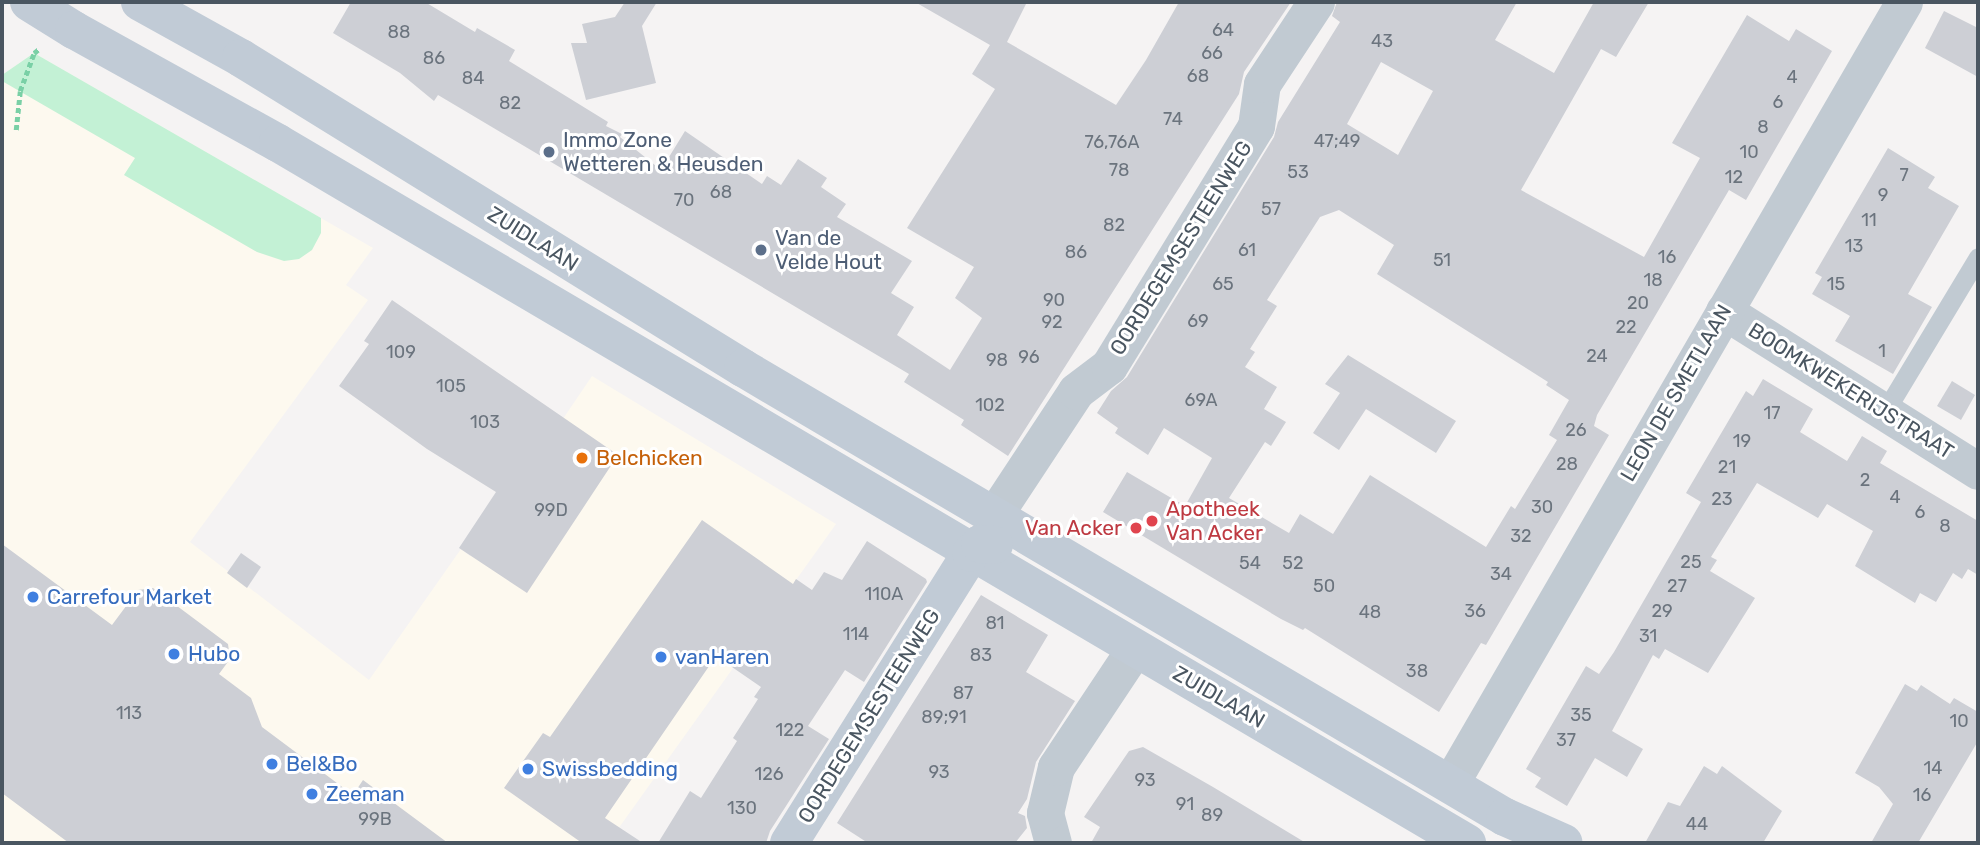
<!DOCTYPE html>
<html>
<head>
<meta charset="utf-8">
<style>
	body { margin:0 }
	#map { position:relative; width:1980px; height:845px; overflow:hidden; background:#f5f3f3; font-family:Rubik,sans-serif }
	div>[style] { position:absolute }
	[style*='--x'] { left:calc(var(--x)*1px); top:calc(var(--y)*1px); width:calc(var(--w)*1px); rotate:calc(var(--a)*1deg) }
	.commercial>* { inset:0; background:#fdf9ef }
	.green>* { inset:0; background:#c3f1d5 }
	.building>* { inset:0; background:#cdcfd5 }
	.path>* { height:4.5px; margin-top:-2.25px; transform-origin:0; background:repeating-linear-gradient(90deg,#7ad0a6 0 5px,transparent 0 8.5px) }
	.lane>* { height:19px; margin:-9.5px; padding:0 9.5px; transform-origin:9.5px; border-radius:9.5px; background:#c1cad2 }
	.street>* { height:37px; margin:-18.5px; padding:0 18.5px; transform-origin:18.5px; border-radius:18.5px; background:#c1cad2 }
	.secondary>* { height:38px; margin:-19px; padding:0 19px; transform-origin:19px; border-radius:19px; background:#c1cbd6 }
	.dots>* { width:19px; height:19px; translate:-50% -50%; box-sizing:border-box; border:4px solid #fff; border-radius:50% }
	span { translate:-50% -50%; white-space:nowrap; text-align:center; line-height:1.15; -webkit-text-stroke:6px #fff; paint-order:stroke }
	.number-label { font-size:18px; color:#6b747e }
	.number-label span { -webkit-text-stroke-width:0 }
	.service-label { font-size:21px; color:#4e5e75 }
	.left { translate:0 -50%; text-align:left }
	.street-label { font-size:21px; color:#4a5661 }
	.food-label { font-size:21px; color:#c56008 }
	.health-label { font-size:21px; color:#be3a42 }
	.right { translate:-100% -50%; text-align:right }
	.shop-label { font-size:21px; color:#366cbe }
	.frame { position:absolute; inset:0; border:4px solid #4a5661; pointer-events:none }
</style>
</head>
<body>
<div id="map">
	<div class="commercial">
		<div style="clip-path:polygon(34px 53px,373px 248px,346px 285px,368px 300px,190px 542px,369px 680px,461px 549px,470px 556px,592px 376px,836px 524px,608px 843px,2px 843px,2px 75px)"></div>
	</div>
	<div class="green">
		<div style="clip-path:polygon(34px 53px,321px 218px,321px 233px,312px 250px,299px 259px,284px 261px,257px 252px,124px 175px,135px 158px,2px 81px,2px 75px)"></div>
	</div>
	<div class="building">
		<div style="clip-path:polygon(351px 2px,425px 2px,475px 32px,477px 28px,515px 50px,509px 61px,608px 122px,606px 126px,622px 134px,620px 137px,661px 170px,685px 131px,762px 184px,767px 176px,781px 185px,798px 159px,827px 178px,821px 187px,846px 204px,837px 217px,912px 261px,891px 293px,914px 307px,897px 335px,950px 370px,982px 318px,955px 298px,974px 267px,907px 228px,995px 89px,972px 74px,990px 45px,915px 2px,1027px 2px,1007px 42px,1116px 105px,1146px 60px,1179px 2px,1291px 2px,1244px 72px,1239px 94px,1008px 456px,961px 425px,964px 420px,904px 382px,909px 374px,438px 95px,434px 101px,400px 73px,333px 33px)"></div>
		<div style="clip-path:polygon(625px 2px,657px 2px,642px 26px,656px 83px,586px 100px,571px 43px,587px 43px,582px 24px,615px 17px)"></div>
		<div style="clip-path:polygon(evenodd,1337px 2px,1517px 2px,1495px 40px,1554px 73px,1594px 2px,1649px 2px,1616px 57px,1601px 49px,1521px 190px,1644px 257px,1700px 158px,1672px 143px,1747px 15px,1789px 41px,1796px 29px,1832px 51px,1746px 200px,1729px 190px,1597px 415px,1594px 426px,1609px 435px,1486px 645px,1481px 643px,1439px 712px,1305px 628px,1303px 630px,1281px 619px,1103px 512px,1127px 472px,1185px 506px,1212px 458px,1164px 428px,1148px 455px,1115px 433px,1118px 428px,1097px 413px,1111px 391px,1127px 377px,1274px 137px,1278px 122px,1340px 22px,1332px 16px,1337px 2px,1381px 62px,1433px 91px,1398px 155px,1347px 124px,1381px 62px,1337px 2px,1339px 210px,1394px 245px,1377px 274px,1548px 382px,1546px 385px,1569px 400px,1549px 435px,1557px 440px,1515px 509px,1511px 506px,1486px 547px,1370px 475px,1333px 534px,1300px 514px,1289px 533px,1229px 498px,1265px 442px,1271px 446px,1286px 422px,1264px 409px,1277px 387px,1245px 367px,1255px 352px,1250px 349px,1277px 306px,1267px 300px,1320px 217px,1339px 210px)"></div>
		<div style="clip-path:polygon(1944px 11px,1978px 28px,1978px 77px,1925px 48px)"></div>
		<div style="clip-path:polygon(1888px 148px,1935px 177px,1928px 188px,1959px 206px,1908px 294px,1932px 307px,1893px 374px,1835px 341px,1850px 316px,1812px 294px,1822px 277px,1815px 273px)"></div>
		<div style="clip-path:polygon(392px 300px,618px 455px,527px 593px,459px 548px,496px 492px,427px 449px,339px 386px,369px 344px,364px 341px)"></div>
		<div style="clip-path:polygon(1348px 355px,1456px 421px,1436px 453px,1366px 409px,1339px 450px,1313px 433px,1340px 393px,1325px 384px)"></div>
		<div style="clip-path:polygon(1763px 379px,1813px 409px,1800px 432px,1847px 461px,1862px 436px,1887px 451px,1880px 463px,1978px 521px,1978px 575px,1968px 569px,1962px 579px,1953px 573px,1936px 602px,1920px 593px,1915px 603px,1855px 566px,1873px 531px,1827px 504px,1818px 518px,1757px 483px,1711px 557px,1717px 560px,1710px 571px,1755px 598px,1708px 673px,1665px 649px,1659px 659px,1653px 655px,1612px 731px,1643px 749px,1627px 777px,1595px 758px,1567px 806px,1535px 787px,1541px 778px,1526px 769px,1586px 666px,1599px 674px,1614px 652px,1701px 502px,1686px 493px,1746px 391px,1753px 396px)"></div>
		<div style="clip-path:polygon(1952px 381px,1975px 395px,1961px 420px,1937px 406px)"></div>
		<div style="clip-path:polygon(702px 520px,793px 584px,796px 579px,812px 590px,824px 572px,842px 580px,867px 541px,926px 579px,927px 582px,864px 682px,845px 670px,808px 726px,829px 739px,770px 831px,766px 843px,658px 843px,690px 791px,701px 798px,737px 741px,733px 738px,758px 699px,754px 697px,761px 687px,716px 656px,605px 818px,643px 843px,582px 843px,504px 788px,543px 733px,550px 737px)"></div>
		<div style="clip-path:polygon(2px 544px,112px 625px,138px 590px,153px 588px,228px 644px,230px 659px,219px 674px,251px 698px,262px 727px,353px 795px,363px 780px,448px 843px,69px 843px,2px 793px)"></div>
		<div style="clip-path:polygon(241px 553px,261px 567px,247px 588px,227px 573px)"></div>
		<div style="clip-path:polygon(981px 595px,1048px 635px,1026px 672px,1075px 701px,1036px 762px,1027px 799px,1018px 813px,1025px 816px,1027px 828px,1015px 843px,868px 843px,837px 823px)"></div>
		<div style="clip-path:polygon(1905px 684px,1917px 691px,1921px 685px,1950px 704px,1954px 698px,1978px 712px,1978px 741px,1918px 843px,1871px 843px,1893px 804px,1879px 787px,1855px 773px)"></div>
		<div style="clip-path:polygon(1143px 747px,1213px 787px,1306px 843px,1091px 843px,1100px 827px,1084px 817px,1129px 751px)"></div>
		<div style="clip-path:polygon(1704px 766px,1717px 774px,1722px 766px,1782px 811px,1763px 843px,1645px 843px,1668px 802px,1680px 806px)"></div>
	</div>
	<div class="path">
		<div style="--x:16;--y:130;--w:39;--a:-84"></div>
		<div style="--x:20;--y:91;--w:40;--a:-69.8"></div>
		<div style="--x:34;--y:53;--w:6;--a:-39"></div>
	</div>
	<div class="lane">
		<div style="--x:1884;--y:413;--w:182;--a:-58.9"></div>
	</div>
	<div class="street">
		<div style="--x:1724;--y:311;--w:300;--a:32.2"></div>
		<div style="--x:995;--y:514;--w:147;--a:-56.6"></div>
		<div style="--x:1076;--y:391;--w:41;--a:-37.1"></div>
		<div style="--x:1109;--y:366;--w:281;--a:-58.5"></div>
		<div style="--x:1256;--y:126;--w:42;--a:-81.9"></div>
		<div style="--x:1262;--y:84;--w:98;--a:-56.6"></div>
		<div style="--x:1450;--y:784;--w:904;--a:-59.86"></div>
		<div style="--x:1053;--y:843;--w:31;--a:-105"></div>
		<div style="--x:1045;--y:813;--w:47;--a:-76.6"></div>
		<div style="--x:1056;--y:767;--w:143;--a:-56.4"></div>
	</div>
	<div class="secondary">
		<div style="--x:29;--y:2;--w:53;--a:31.9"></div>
		<div style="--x:74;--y:30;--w:233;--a:29"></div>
		<div style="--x:278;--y:143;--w:1380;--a:30.49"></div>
		<div style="--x:140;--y:2;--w:115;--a:29"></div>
		<div style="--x:241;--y:58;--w:590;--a:31.7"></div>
		<div style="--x:743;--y:368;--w:884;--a:30.51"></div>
		<div style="--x:1505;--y:817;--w:64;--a:23.8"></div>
		<div style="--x:789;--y:843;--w:342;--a:-57.9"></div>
		<div style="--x:971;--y:553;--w:13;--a:-45"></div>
		<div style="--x:980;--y:544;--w:14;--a:4"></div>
	</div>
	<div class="dots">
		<div style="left:549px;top:152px;background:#5c6f8a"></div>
		<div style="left:761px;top:250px;background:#5c6f8a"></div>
		<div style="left:582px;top:458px;background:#e8710a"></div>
		<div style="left:1152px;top:521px;background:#e0444e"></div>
		<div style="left:1136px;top:528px;background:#e0444e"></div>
		<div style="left:33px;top:597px;background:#3f7fe0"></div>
		<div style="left:174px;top:654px;background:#3f7fe0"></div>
		<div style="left:661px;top:657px;background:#3f7fe0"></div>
		<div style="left:272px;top:764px;background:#3f7fe0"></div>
		<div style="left:528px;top:769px;background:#3f7fe0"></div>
		<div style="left:312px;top:794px;background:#3f7fe0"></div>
	</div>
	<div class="number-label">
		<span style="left:1223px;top:30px">64</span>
		<span style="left:399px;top:32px">88</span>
		<span style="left:1382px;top:41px">43</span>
		<span style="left:1212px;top:53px">66</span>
		<span style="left:434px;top:58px">86</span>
		<span style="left:1198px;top:76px">68</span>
		<span style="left:1792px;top:77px">4</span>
		<span style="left:473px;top:78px">84</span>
		<span style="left:1778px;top:102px">6</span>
		<span style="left:510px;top:103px">82</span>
		<span style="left:1173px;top:119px">74</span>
		<span style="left:1763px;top:127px">8</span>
		<span style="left:1337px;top:141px">47;49</span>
		<span style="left:1112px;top:142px">76,76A</span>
		<span style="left:1749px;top:152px">10</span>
		<span style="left:1119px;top:170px">78</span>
		<span style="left:1298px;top:172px">53</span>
		<span style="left:1904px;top:175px">7</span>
		<span style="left:1734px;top:177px">12</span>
		<span style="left:721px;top:192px">68</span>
		<span style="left:1883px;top:195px">9</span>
		<span style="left:684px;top:200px">70</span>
		<span style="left:1271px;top:209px">57</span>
		<span style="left:1869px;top:220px">11</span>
		<span style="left:1114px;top:225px">82</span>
		<span style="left:1854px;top:246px">13</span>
		<span style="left:1247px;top:250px">61</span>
		<span style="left:1076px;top:252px">86</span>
		<span style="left:1667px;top:257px">16</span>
		<span style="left:1442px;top:260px">51</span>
		<span style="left:1653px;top:280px">18</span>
		<span style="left:1223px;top:284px">65</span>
		<span style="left:1836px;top:284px">15</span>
		<span style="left:1054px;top:300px">90</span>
		<span style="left:1638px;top:303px">20</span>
		<span style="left:1198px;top:321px">69</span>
		<span style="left:1052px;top:322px">92</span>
		<span style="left:1626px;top:327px">22</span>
		<span style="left:1882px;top:351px">1</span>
		<span style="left:401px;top:352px">109</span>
		<span style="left:1597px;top:356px">24</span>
		<span style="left:1029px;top:357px">96</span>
		<span style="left:997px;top:360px">98</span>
		<span style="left:451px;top:386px">105</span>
		<span style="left:1201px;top:400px">69A</span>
		<span style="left:990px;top:405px">102</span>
		<span style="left:1772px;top:413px">17</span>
		<span style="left:485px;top:422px">103</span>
		<span style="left:1576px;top:430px">26</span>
		<span style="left:1742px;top:441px">19</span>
		<span style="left:1567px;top:464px">28</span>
		<span style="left:1727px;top:467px">21</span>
		<span style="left:1865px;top:480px">2</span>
		<span style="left:1895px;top:497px">4</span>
		<span style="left:1722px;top:499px">23</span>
		<span style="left:1542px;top:507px">30</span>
		<span style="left:551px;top:510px">99D</span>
		<span style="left:1920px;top:512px">6</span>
		<span style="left:1945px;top:526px">8</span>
		<span style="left:1521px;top:536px">32</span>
		<span style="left:1691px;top:562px">25</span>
		<span style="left:1250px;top:563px">54</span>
		<span style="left:1293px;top:563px">52</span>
		<span style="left:1501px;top:574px">34</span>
		<span style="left:1324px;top:586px">50</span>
		<span style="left:1677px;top:586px">27</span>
		<span style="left:884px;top:594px">110A</span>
		<span style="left:1475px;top:611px">36</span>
		<span style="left:1662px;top:611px">29</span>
		<span style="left:1370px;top:612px">48</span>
		<span style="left:995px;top:623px">81</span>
		<span style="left:856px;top:634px">114</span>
		<span style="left:1648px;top:636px">31</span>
		<span style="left:981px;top:655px">83</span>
		<span style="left:1417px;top:671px">38</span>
		<span style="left:963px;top:693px">87</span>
		<span style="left:129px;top:713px">113</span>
		<span style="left:1581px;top:715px">35</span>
		<span style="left:944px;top:717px">89;91</span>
		<span style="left:1959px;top:721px">10</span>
		<span style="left:790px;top:730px">122</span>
		<span style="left:1566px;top:740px">37</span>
		<span style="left:1933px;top:768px">14</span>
		<span style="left:939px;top:772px">93</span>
		<span style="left:769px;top:774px">126</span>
		<span style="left:1145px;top:780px">93</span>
		<span style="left:1922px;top:795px">16</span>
		<span style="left:1185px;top:804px">91</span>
		<span style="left:742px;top:808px">130</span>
		<span style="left:1212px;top:815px">89</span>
		<span style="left:375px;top:819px">99B</span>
		<span style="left:1697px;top:824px">44</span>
	</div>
	<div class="service-label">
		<span class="left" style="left:563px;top:152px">Immo Zone<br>Wetteren &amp; Heusden</span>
		<span class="left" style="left:775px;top:250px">Van de<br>Velde Hout</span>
	</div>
	<div class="street-label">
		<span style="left:533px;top:239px;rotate:32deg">ZUIDLAAN</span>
		<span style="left:1181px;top:248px;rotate:-58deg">OORDEGEMSESTEENWEG</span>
		<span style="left:1851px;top:391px;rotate:32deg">BOOMKWEKERIJSTRAAT</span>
		<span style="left:1676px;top:393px;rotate:-60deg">LEON DE SMETLAAN</span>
		<span style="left:1219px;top:697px;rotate:30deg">ZUIDLAAN</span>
		<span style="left:869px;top:716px;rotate:-58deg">OORDEGEMSESTEENWEG</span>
	</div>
	<div class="food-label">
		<span class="left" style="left:596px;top:458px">Belchicken</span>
	</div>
	<div class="health-label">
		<span class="left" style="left:1166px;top:521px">Apotheek<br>Van Acker</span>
		<span class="right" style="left:1122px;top:528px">Van Acker</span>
	</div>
	<div class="shop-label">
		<span class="left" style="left:47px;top:597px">Carrefour Market</span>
		<span class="left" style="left:188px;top:654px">Hubo</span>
		<span class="left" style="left:675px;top:657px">vanHaren</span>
		<span class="left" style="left:286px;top:764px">Bel&amp;Bo</span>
		<span class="left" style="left:542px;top:769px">Swissbedding</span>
		<span class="left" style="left:326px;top:794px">Zeeman</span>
	</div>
	<div class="frame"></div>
</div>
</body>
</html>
